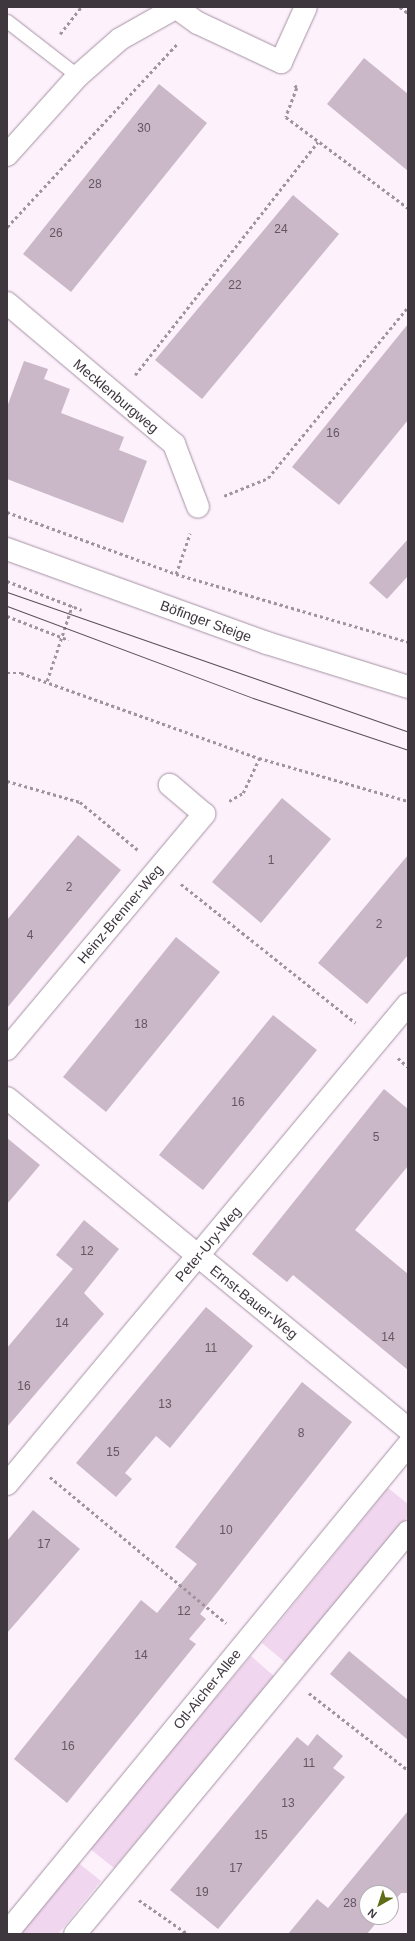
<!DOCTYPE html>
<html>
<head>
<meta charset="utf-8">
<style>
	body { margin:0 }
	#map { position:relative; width:415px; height:1941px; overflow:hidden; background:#fdf1fc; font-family:Helvetica,sans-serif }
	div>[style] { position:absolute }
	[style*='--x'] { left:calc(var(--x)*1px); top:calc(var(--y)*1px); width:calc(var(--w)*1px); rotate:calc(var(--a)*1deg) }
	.green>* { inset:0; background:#f0d6ee }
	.building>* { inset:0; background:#cab7c8 }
	.path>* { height:2.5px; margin-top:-1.25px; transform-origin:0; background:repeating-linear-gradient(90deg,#9f959e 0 3px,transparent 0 6px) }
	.roads { filter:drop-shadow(0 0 1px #a492a2) drop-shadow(0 0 1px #a492a2) }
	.service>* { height:13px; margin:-6.5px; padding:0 6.5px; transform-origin:6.5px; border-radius:6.5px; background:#fff }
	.minor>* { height:22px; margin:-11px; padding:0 11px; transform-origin:11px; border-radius:11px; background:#fff }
	.tram>* { height:1px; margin:-0.5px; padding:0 0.5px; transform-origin:0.5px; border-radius:0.5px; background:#595158 }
	span { translate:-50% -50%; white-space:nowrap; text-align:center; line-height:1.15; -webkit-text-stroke:4px #fff; paint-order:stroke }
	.number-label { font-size:12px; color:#625760 }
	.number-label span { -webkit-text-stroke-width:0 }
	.street-label { font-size:14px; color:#3f373e }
	.frame { position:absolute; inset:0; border:8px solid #3f373e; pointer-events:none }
	.north { position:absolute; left:359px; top:1885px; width:40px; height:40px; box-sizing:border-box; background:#fff; border:1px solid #b2afb2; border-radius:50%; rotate:219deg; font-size:11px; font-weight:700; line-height:16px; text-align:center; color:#3f373e }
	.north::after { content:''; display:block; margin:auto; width:14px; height:18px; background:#606d17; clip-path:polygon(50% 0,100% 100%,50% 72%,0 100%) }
</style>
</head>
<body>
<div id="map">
	<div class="green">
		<div style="clip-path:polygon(388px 1488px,408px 1504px,408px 1516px,287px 1664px,262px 1643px)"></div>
		<div style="clip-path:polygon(251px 1656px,275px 1677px,114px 1868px,89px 1848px)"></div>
		<div style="clip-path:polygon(76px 1861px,101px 1881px,58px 1934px,18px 1934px)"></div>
	</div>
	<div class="building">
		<div style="clip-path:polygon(364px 58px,408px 94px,408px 171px,327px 104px)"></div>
		<div style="clip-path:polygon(159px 84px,207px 123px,71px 292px,23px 254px)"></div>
		<div style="clip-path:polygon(293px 195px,339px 234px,202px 399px,155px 360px)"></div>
		<div style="clip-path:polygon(408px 324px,408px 420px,339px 505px,292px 467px)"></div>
		<div style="clip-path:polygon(24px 361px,48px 369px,44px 379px,70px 389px,61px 413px,124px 437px,119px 450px,147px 461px,123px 523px,7px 479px,7px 407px)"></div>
		<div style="clip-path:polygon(408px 539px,408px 576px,387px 599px,369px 583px)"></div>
		<div style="clip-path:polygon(282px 798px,331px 839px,261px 923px,212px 882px)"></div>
		<div style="clip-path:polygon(78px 835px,121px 870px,7px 1008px,7px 920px)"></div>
		<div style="clip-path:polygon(408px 855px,408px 955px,367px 1004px,318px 963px)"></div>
		<div style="clip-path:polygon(176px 937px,220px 972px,106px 1112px,63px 1077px)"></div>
		<div style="clip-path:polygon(273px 1015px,317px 1050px,203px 1190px,159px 1155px)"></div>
		<div style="clip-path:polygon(384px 1089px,408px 1109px,408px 1166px,355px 1230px,408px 1274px,408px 1370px,293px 1275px,287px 1282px,252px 1254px)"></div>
		<div style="clip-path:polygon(7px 1138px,40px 1165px,7px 1204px)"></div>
		<div style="clip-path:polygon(84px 1220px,119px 1249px,84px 1293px,104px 1314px,7px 1427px,7px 1348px,73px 1269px,56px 1255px)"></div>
		<div style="clip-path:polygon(206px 1307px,253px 1346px,170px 1448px,156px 1436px,125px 1473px,132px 1479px,116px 1497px,76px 1463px)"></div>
		<div style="clip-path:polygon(302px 1382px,352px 1422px,200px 1614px,206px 1619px,189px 1639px,196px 1644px,67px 1803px,14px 1759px,141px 1600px,157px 1613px,197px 1564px,175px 1547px)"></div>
		<div style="clip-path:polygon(33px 1510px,80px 1549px,7px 1633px,7px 1541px)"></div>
		<div style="clip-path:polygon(349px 1651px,408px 1700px,408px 1740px,330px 1674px)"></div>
		<div style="clip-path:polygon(317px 1734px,343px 1756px,333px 1768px,345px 1777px,218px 1929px,170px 1890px,297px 1737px,308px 1746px)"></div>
		<div style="clip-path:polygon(408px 1811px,408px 1893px,401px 1893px,391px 1905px,391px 1893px,367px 1893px,367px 1917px,381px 1917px,367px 1934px,288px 1934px,317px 1899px,328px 1908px)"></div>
	</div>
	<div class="path">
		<div style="--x:400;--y:7;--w:10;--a:37"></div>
		<div style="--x:60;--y:34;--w:34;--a:-52"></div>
		<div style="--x:295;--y:85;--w:4;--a:56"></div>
		<div style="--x:297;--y:88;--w:31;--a:111"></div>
		<div style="--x:286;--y:117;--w:152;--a:36.7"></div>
		<div style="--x:7;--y:227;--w:251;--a:-47.1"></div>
		<div style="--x:135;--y:375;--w:296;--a:-51.9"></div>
		<div style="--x:224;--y:496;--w:48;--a:-22.2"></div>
		<div style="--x:268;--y:478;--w:221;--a:-50.7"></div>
		<div style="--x:7;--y:512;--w:180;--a:20.1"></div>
		<div style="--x:176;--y:574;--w:242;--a:16.3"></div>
		<div style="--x:176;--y:574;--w:43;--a:-71.1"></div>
		<div style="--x:7;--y:581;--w:80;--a:21.1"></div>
		<div style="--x:7;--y:616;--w:66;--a:21.2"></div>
		<div style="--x:7;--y:673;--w:14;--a:0"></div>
		<div style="--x:21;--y:673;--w:253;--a:19.7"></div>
		<div style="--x:259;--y:758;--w:155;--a:16.1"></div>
		<div style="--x:47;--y:681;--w:79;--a:-71.6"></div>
		<div style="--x:7;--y:781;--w:76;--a:16"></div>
		<div style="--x:80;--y:802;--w:75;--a:39.6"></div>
		<div style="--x:229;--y:801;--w:16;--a:-30"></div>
		<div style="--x:243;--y:793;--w:38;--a:-65"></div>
		<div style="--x:181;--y:884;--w:223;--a:38.5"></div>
		<div style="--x:398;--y:1058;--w:13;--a:42"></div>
		<div style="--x:50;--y:1477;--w:229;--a:39.7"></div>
		<div style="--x:309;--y:1693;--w:125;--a:37.9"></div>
		<div style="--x:139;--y:1900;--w:60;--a:34.8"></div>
	</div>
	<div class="roads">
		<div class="service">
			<div style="--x:7;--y:21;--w:90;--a:37.8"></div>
		</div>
		<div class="minor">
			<div style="--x:177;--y:8;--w:26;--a:36"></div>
			<div style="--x:198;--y:23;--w:92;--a:25.2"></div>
			<div style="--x:281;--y:62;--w:60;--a:-65.6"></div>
			<div style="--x:7;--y:155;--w:106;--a:-48.1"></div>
			<div style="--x:78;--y:76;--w:56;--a:-41.4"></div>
			<div style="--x:120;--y:39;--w:65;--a:-29.3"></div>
			<div style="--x:7;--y:303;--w:219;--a:40.2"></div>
			<div style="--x:174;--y:444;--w:67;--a:69.1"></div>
			<div style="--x:7;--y:549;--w:276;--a:19.9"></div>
			<div style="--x:267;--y:643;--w:148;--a:17.3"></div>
			<div style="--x:7;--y:1049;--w:307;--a:-50"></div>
			<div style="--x:204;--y:814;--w:45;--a:-139.5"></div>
			<div style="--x:7;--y:1098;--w:520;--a:39.54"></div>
			<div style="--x:7;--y:1484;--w:625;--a:-50.12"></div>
			<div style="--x:7;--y:1933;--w:632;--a:-50.59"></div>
			<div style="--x:75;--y:1934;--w:522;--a:-50.36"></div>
		</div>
	</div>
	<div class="tram">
		<div style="--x:7;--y:592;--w:425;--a:19.2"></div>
		<div style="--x:7;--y:606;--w:263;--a:20.5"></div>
		<div style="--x:253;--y:698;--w:163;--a:18.5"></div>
	</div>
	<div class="number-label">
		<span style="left:144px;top:129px">30</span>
		<span style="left:95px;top:185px">28</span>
		<span style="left:281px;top:230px">24</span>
		<span style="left:56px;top:234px">26</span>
		<span style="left:235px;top:286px">22</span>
		<span style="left:333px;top:434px">16</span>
		<span style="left:271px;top:861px">1</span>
		<span style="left:69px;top:888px">2</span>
		<span style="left:379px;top:925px">2</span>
		<span style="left:30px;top:936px">4</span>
		<span style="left:141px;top:1025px">18</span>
		<span style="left:238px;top:1103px">16</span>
		<span style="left:376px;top:1138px">5</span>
		<span style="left:87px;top:1252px">12</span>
		<span style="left:62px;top:1324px">14</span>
		<span style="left:388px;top:1338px">14</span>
		<span style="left:211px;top:1349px">11</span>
		<span style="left:24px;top:1387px">16</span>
		<span style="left:165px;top:1405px">13</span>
		<span style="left:301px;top:1434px">8</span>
		<span style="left:113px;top:1453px">15</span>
		<span style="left:226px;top:1531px">10</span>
		<span style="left:44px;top:1545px">17</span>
		<span style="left:184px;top:1612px">12</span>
		<span style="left:141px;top:1656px">14</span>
		<span style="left:68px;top:1747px">16</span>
		<span style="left:309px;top:1764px">11</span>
		<span style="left:288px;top:1804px">13</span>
		<span style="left:261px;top:1836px">15</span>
		<span style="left:236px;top:1869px">17</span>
		<span style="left:202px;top:1893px">19</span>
		<span style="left:350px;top:1904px">28</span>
	</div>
	<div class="street-label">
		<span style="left:116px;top:396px;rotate:40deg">Mecklenburgweg</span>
		<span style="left:206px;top:621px;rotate:20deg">Böfinger Steige</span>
		<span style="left:120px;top:914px;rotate:-50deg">Heinz-Brenner-Weg</span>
		<span style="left:208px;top:1244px;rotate:-50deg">Peter-Ury-Weg</span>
		<span style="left:254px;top:1302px;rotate:39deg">Ernst-Bauer-Weg</span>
		<span style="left:207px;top:1689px;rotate:-51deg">Otl-Aicher-Allee</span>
	</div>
	<div class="frame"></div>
	<div class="north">N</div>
</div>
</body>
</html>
